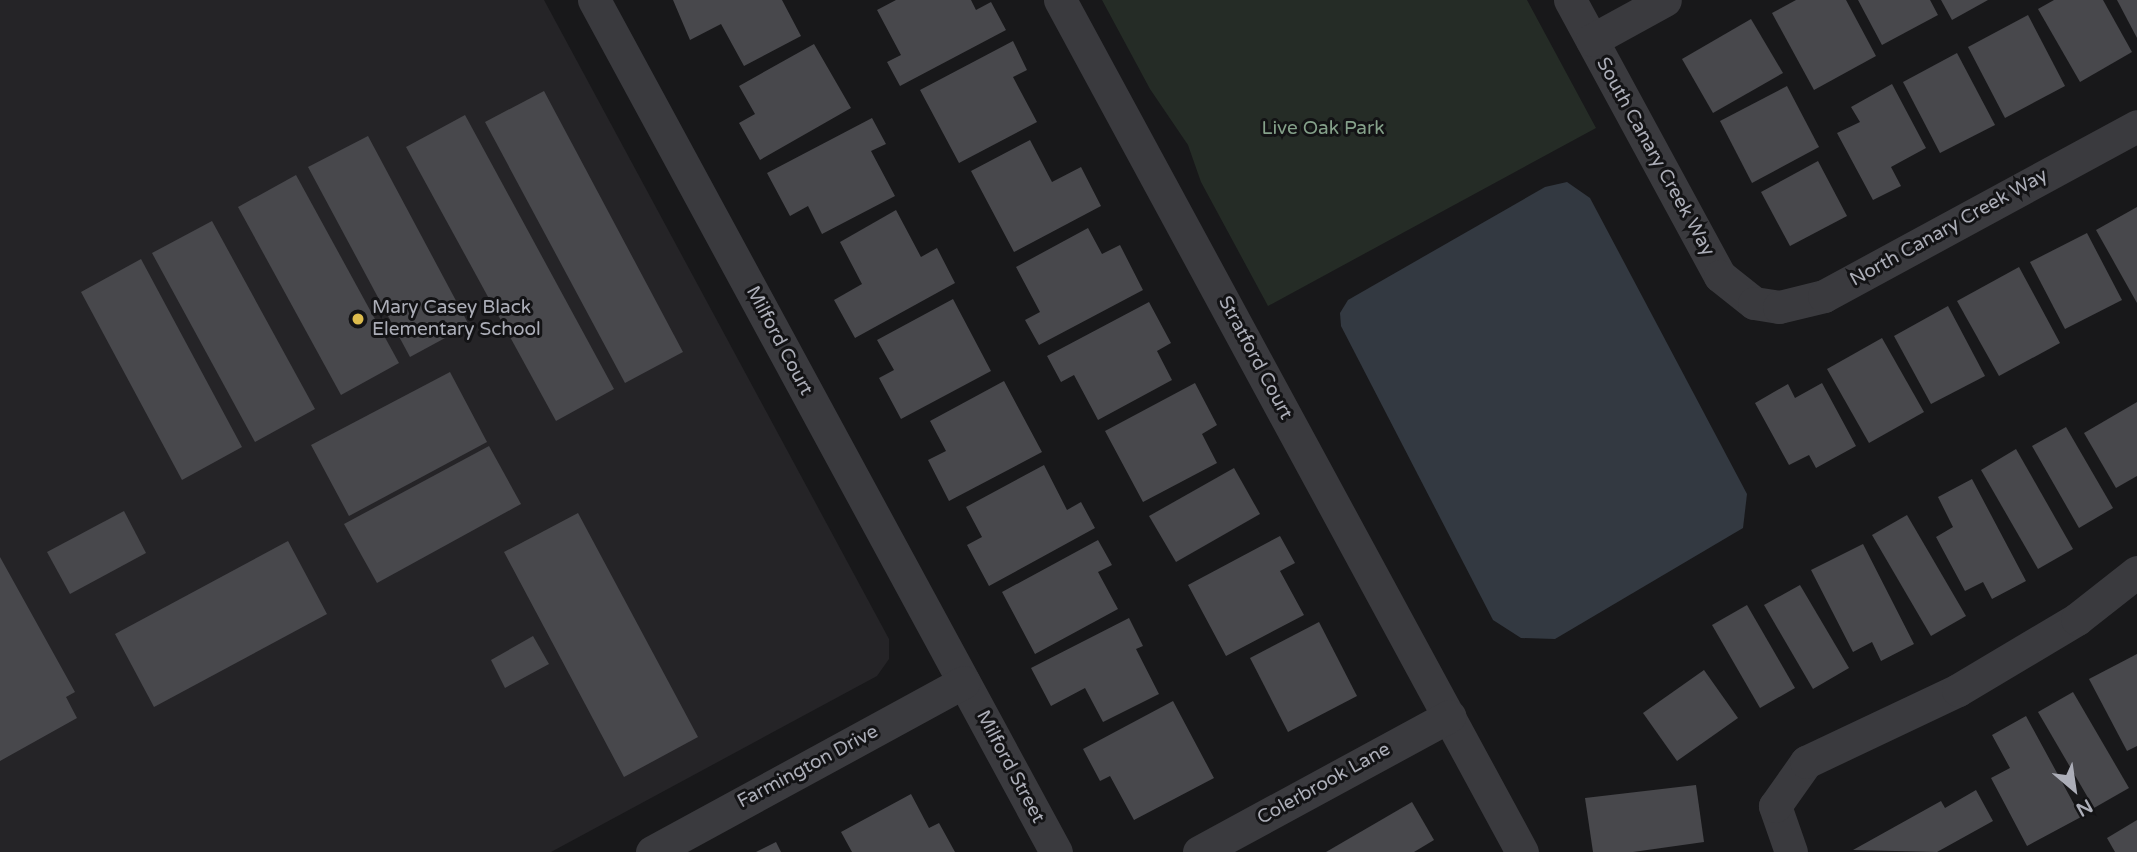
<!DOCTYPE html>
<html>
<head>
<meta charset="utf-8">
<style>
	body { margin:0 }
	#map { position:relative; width:2137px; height:852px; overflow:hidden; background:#18181a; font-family:"Varela Round",sans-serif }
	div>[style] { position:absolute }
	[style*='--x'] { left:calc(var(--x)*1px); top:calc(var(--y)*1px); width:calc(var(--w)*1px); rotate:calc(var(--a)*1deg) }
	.built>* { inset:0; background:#252427 }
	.green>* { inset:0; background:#252c26 }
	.water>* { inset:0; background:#333941 }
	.building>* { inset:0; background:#48484c }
	.street>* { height:33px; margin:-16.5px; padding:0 16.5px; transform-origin:16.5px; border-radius:16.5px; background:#3a3a3e }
	.dots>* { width:19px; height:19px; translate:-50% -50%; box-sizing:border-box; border:4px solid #131315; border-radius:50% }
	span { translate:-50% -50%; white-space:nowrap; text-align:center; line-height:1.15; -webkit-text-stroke:6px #131315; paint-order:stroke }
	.park-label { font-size:19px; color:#85a18a }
	.street-label { font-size:19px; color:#acaeb8 }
	.poi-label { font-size:19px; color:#acaeb8 }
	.left { translate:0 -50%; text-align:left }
	.north { position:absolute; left:2039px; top:754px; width:70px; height:70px; -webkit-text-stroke:5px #131315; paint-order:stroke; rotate:151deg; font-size:19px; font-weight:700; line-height:28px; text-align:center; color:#acaeb8 }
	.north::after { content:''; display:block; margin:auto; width:24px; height:32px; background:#acaeb8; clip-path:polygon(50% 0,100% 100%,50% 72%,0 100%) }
</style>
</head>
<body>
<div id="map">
	<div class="built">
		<div style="clip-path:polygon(0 0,544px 0,889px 639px,889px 659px,877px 676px,551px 852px,0 852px)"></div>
	</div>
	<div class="green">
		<div style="clip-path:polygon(1102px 0,1527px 0,1596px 128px,1268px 306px,1201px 182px,1188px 145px,1150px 89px)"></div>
	</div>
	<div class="water">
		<div style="clip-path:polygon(1567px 182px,1590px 198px,1747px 494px,1743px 528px,1555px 639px,1521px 638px,1493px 620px,1341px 326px,1340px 313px,1348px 300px,1545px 187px)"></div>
	</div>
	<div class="building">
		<div style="clip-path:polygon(673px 0,782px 0,801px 36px,744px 66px,721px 24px,690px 40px)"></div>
		<div style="clip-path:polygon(896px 0,971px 0,976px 10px,991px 2px,1006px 30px,900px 86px,887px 62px,901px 55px,877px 10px)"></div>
		<div style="clip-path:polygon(1796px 0,1846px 0,1876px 56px,1814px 90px,1772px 13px)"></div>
		<div style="clip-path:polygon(1858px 0,1930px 0,1938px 15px,1882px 45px)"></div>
		<div style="clip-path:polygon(1941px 0,1988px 0,1952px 20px)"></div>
		<div style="clip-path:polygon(2054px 0,2103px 0,2132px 52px,2080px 82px,2038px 9px)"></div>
		<div style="clip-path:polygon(2117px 0,2137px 0,2137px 38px)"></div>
		<div style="clip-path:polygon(2028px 15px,2065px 86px,2005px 118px,1968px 47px)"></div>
		<div style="clip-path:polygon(1751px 19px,1783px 73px,1713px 113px,1682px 59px)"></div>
		<div style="clip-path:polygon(1013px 41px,1027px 70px,1013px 77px,1037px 122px,959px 163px,920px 90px)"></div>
		<div style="clip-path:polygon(814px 44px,851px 108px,760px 160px,739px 123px,755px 114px,739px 86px)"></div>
		<div style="clip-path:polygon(1957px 53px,1995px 125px,1940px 153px,1903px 82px)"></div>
		<div style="clip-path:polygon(1892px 84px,1926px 148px,1891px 167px,1901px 186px,1873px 200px,1837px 133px,1860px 122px,1851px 107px)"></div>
		<div style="clip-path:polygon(1787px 86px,1819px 147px,1752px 183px,1720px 121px)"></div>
		<div style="clip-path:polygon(544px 91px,683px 352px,625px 383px,485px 122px)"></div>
		<div style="clip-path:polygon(465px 115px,614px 389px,556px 421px,406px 147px)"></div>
		<div style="clip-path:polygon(872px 118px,886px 144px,871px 151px,895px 196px,822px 234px,808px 206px,790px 216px,767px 173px)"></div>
		<div style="clip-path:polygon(368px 136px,469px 325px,410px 357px,308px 167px)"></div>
		<div style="clip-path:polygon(1030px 140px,1052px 182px,1081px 167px,1101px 206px,1014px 252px,971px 171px)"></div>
		<div style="clip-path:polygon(1818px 161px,1847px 216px,1790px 246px,1761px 192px)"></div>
		<div style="clip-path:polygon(296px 175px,399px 363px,341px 395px,238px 207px)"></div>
		<div style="clip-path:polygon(2137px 207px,2137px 303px,2096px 230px)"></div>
		<div style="clip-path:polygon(896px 210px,921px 257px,937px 248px,955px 283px,855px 338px,834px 300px,862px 284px,840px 242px)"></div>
		<div style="clip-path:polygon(212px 221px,315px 409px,255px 442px,152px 253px)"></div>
		<div style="clip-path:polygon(1088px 228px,1102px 254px,1120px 245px,1143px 290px,1039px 345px,1025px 320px,1040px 312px,1016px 267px)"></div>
		<div style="clip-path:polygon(2087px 233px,2122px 300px,2065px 329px,2030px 262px)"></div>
		<div style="clip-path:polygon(141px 259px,242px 447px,182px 480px,81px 292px)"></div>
		<div style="clip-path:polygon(2019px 267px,2060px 343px,1999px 376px,1957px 301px)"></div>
		<div style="clip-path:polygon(953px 299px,991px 371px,901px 419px,879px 378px,894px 370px,877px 340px)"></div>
		<div style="clip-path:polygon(1149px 302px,1171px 343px,1157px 351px,1172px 380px,1098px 420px,1074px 375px,1061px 382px,1047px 356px)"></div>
		<div style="clip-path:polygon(1948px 306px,1985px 376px,1931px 404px,1894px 336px)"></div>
		<div style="clip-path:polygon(1882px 338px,1924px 412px,1869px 443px,1827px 369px)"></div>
		<div style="clip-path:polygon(450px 372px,487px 442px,349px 516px,311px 445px)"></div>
		<div style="clip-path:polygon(1004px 381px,1042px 452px,949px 501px,928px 460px,946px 451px,930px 421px)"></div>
		<div style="clip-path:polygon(1195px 383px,1217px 425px,1202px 434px,1217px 463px,1143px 502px,1105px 431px)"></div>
		<div style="clip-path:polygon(1822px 383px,1856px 446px,1816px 468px,1809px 455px,1789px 465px,1755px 403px,1788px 384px,1795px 398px)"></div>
		<div style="clip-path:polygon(2137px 402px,2137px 476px,2116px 488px,2084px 433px)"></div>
		<div style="clip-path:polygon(2066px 427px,2113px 508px,2079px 528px,2032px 446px)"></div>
		<div style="clip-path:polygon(489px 446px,521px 504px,377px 583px,344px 524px)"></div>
		<div style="clip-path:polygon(2016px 449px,2073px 549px,2038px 569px,1981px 470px)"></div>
		<div style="clip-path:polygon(1044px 465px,1067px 510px,1081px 502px,1095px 528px,989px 586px,967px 545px,982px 537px,966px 507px)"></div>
		<div style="clip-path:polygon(1234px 468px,1260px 514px,1176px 562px,1149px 516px)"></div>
		<div style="clip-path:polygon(1972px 479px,2026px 581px,1992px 599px,1983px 582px,1965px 591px,1936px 537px,1953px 527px,1938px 497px)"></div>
		<div style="clip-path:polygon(124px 511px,146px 553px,70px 594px,47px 552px)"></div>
		<div style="clip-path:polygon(578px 513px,698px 737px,624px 777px,504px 552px)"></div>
		<div style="clip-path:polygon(1907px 515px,1966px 616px,1931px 636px,1872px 535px)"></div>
		<div style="clip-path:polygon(1280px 536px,1295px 563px,1280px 571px,1304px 615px,1226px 656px,1188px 585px)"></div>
		<div style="clip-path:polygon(1098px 540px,1112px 565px,1098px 572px,1118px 609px,1035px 654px,1002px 592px)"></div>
		<div style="clip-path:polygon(288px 541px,327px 614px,154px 707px,115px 634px)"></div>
		<div style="clip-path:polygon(1863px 544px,1914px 644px,1881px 661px,1872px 642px,1853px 652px,1811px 570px)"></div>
		<div style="clip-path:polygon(0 557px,75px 692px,66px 697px,77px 718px,0 761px)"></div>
		<div style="clip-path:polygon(1800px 585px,1849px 668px,1813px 689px,1764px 605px)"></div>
		<div style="clip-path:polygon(1747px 605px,1795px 688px,1760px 708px,1712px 625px)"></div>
		<div style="clip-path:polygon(1129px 618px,1143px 646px,1136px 649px,1159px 694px,1103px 722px,1085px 688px,1051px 706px,1031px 668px)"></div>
		<div style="clip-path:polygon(1319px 622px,1357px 696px,1288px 732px,1250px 658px)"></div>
		<div style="clip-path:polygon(533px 636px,549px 664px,505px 688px,491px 660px)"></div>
		<div style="clip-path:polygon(2137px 654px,2137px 746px,2127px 751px,2089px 679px)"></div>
		<div style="clip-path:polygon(1704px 670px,1738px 718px,1677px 761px,1643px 713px)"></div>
		<div style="clip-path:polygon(2073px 692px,2129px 788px,2094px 808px,2038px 712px)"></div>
		<div style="clip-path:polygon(1173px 701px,1214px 778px,1134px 820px,1110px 776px,1100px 781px,1083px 749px)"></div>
		<div style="clip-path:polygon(2026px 716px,2081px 817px,2027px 846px,1991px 778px,2010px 768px,1992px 735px)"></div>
		<div style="clip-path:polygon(1696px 785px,1704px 842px,1633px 852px,1593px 852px,1585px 798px)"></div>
		<div style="clip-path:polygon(1976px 790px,1993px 821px,1937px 852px,1853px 850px,1941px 801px,1945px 808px)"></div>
		<div style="clip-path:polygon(911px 794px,929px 828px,939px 823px,955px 852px,852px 852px,841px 832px)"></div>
		<div style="clip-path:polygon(1412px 802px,1434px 840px,1414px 852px,1326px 852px)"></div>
		<div style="clip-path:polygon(2137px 820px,2137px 852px,2115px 852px,2107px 838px)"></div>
		<div style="clip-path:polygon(776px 842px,781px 852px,756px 852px)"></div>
	</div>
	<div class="street">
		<div style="--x:594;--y:0;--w:969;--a:61.53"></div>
		<div style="--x:1060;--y:0;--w:969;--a:61.53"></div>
		<div style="--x:1570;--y:0;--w:314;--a:61.5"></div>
		<div style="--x:1720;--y:276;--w:43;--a:38.5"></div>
		<div style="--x:1754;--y:303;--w:25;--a:9"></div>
		<div style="--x:1779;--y:307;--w:46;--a:-13.7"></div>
		<div style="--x:1824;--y:296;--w:356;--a:-28.5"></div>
		<div style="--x:1592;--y:40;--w:83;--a:-28.7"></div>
		<div style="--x:652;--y:852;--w:355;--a:-28.6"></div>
		<div style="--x:1199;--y:852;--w:285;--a:-28.5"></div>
		<div style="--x:1791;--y:852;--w:49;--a:-109.2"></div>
		<div style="--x:1775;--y:806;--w:54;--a:-54.8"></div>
		<div style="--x:1806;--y:762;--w:168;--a:-25.3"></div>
		<div style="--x:1958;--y:690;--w:139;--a:-30.8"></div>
		<div style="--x:2077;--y:619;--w:76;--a:-38.1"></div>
	</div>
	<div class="dots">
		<div style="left:358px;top:319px;background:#ddbc4d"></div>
	</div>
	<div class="park-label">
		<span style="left:1323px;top:129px">Live Oak Park</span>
	</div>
	<div class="street-label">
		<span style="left:1655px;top:157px;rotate:61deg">South Canary Creek Way</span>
		<span style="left:1949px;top:228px;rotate:-29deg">North Canary Creek Way</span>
		<span style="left:779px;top:341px;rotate:62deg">Milford Court</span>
		<span style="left:1255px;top:358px;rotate:62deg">Stratford Court</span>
		<span style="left:808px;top:767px;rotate:-28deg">Farmington Drive</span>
		<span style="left:1010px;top:767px;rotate:62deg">Milford Street</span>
		<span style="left:1324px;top:784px;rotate:-29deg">Colerbrook Lane</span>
	</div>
	<div class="poi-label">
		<span class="left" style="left:372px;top:319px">Mary Casey Black<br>Elementary School</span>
	</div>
	<div class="north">N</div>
</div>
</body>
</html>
